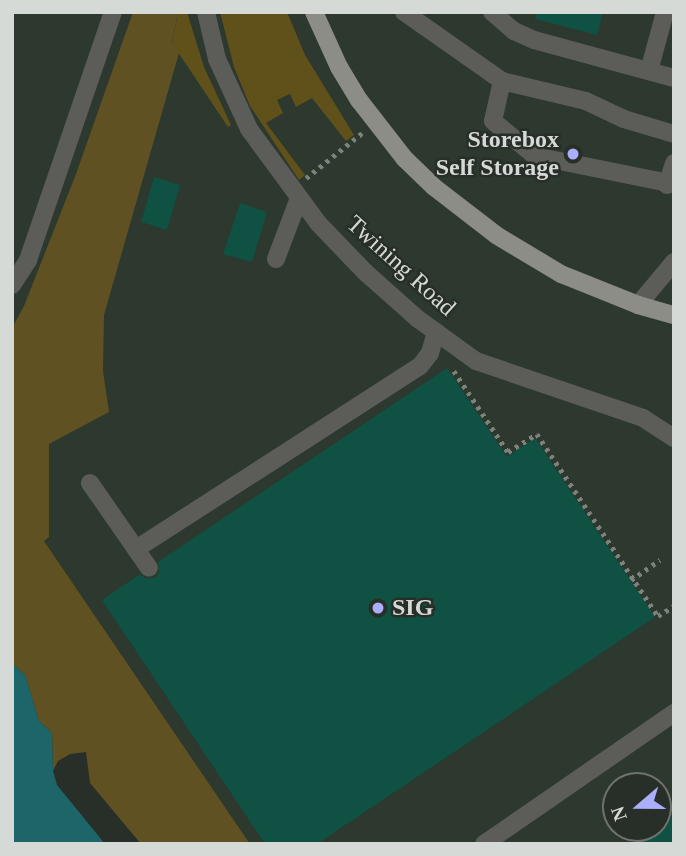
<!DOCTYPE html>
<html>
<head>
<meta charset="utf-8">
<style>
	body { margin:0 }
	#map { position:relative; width:686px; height:856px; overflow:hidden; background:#282e28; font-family:Georgia,serif }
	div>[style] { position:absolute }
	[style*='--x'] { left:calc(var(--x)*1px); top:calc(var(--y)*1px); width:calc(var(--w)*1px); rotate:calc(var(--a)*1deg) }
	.built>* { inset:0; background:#2d382e }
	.green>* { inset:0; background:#60511a }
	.forest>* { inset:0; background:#5f5121 }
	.water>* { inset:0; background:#1d6569 }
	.building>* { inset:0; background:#0f5142 }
	.path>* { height:4.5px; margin-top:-2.25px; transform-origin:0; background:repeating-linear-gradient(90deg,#7d827d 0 3.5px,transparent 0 8.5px) }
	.minor>* { height:18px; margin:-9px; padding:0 9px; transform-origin:9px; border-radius:9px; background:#5c5d59 }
	.major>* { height:18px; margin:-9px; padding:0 9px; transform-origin:9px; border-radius:9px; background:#8b8d86 }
	.dots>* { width:19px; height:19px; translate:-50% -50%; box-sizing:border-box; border:4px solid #282e28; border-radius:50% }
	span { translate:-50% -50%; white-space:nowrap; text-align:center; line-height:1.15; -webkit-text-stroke:5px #282e28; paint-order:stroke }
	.poi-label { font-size:24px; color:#d6dad6; font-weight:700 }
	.right { translate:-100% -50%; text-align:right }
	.left { translate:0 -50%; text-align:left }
	.street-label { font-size:24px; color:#d6dad6 }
	.frame { position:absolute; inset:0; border:14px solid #d6dad6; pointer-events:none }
	.north { position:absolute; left:602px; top:772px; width:70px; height:70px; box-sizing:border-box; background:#282e28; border:2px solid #6e736e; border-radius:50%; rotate:250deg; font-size:19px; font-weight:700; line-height:28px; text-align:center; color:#d6dad6 }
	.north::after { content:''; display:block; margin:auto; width:24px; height:32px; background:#abaffb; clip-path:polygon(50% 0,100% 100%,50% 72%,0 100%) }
</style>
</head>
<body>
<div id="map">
	<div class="built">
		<div style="clip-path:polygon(evenodd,12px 12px,674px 12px,674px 844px,250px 844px,44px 541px,12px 522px,12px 12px,616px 786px,658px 786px,658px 828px,616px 828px,616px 786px)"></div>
	</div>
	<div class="green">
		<div style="clip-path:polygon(178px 12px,187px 12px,204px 67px,231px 125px,228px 127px,172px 43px)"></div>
		<div style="clip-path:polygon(220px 12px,287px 12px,305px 55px,354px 135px,346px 141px,312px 98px,296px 107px,290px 94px,277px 100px,283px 113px,266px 123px,305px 175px,299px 180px,250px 106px,234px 67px)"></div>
	</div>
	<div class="forest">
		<div style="clip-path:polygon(133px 12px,178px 12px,172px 42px,179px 53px,104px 315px,103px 371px,109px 412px,49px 444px,49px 537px,44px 541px,250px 844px,141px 844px,90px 783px,86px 752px,70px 754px,58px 761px,53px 771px,52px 733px,39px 721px,25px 675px,12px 663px,12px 328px,24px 306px,76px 174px)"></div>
	</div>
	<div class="water">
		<div style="clip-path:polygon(12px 663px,25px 675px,39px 721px,52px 733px,53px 771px,57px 785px,105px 844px,12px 844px)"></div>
	</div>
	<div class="building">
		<div style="clip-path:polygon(536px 12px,603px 12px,597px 35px,535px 19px)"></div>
		<div style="clip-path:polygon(154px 177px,180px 185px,167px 230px,141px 222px)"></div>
		<div style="clip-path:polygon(240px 203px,267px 212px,252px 262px,223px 254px)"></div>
		<div style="clip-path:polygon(447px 368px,507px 457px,535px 438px,655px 617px,317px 844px,265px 844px,102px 600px,140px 574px,145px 578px,155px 578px,159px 572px,158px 562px)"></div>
		<div style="clip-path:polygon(674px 815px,674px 844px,631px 844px,658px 828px)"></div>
	</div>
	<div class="path">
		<div style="--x:306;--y:178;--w:72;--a:-38.8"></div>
		<div style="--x:454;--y:371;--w:97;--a:56.3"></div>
		<div style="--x:508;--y:452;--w:34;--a:-32"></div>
		<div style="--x:537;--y:434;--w:219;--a:56.4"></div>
		<div style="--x:658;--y:616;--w:19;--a:-32"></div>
		<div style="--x:631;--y:580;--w:35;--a:-35"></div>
	</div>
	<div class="minor">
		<div style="--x:206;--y:12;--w:48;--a:76.8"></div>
		<div style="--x:217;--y:59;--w:77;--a:65.4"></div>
		<div style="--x:249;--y:129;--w:117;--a:53.7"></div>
		<div style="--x:318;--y:223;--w:68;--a:46.2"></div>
		<div style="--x:365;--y:272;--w:71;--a:41.6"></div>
		<div style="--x:418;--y:319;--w:72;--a:35.9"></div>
		<div style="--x:476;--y:361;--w:176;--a:18.8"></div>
		<div style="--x:643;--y:418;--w:37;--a:33"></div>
		<div style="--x:404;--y:12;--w:120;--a:35.1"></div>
		<div style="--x:492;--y:12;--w:29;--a:41"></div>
		<div style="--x:514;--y:31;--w:22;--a:24"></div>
		<div style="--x:534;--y:40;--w:145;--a:15.2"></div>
		<div style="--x:649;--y:71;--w:61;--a:-74.8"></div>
		<div style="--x:674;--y:134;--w:52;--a:-163.3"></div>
		<div style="--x:624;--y:119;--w:42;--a:-154.7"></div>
		<div style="--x:586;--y:101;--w:86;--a:-166.6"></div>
		<div style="--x:502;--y:81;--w:41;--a:102.7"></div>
		<div style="--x:493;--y:121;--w:55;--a:39.8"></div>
		<div style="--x:535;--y:156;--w:142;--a:11.4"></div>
		<div style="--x:667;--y:185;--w:23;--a:-72"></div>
		<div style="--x:276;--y:259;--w:65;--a:-69.3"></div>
		<div style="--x:12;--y:285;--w:30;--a:-57"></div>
		<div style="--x:28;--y:260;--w:262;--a:-71.1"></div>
		<div style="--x:638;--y:305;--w:56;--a:-50.1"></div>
		<div style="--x:90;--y:483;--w:103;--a:55.2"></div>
		<div style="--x:136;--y:549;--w:338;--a:-32.8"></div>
		<div style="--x:420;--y:366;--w:16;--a:-52"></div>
		<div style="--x:430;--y:353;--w:22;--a:-74"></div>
		<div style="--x:484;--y:844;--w:231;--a:-34.6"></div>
	</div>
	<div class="major">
		<div style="--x:314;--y:12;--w:60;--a:65.6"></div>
		<div style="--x:339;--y:67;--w:39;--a:59"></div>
		<div style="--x:359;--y:100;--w:75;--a:52.1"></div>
		<div style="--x:405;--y:159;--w:40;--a:44"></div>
		<div style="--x:434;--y:187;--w:78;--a:37.7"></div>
		<div style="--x:496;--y:235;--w:76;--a:31"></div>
		<div style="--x:561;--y:274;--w:83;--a:21.9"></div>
		<div style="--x:638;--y:305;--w:37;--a:16"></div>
	</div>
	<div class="dots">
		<div style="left:573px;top:154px;background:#abaffb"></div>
		<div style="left:378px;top:608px;background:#abaffb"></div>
	</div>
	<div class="poi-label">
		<span class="right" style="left:559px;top:154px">Storebox<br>Self Storage</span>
		<span class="left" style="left:392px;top:608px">SIG</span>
	</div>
	<div class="street-label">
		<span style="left:401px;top:266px;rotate:42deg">Twining Road</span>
	</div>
	<div class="frame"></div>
	<div class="north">N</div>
</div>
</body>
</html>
